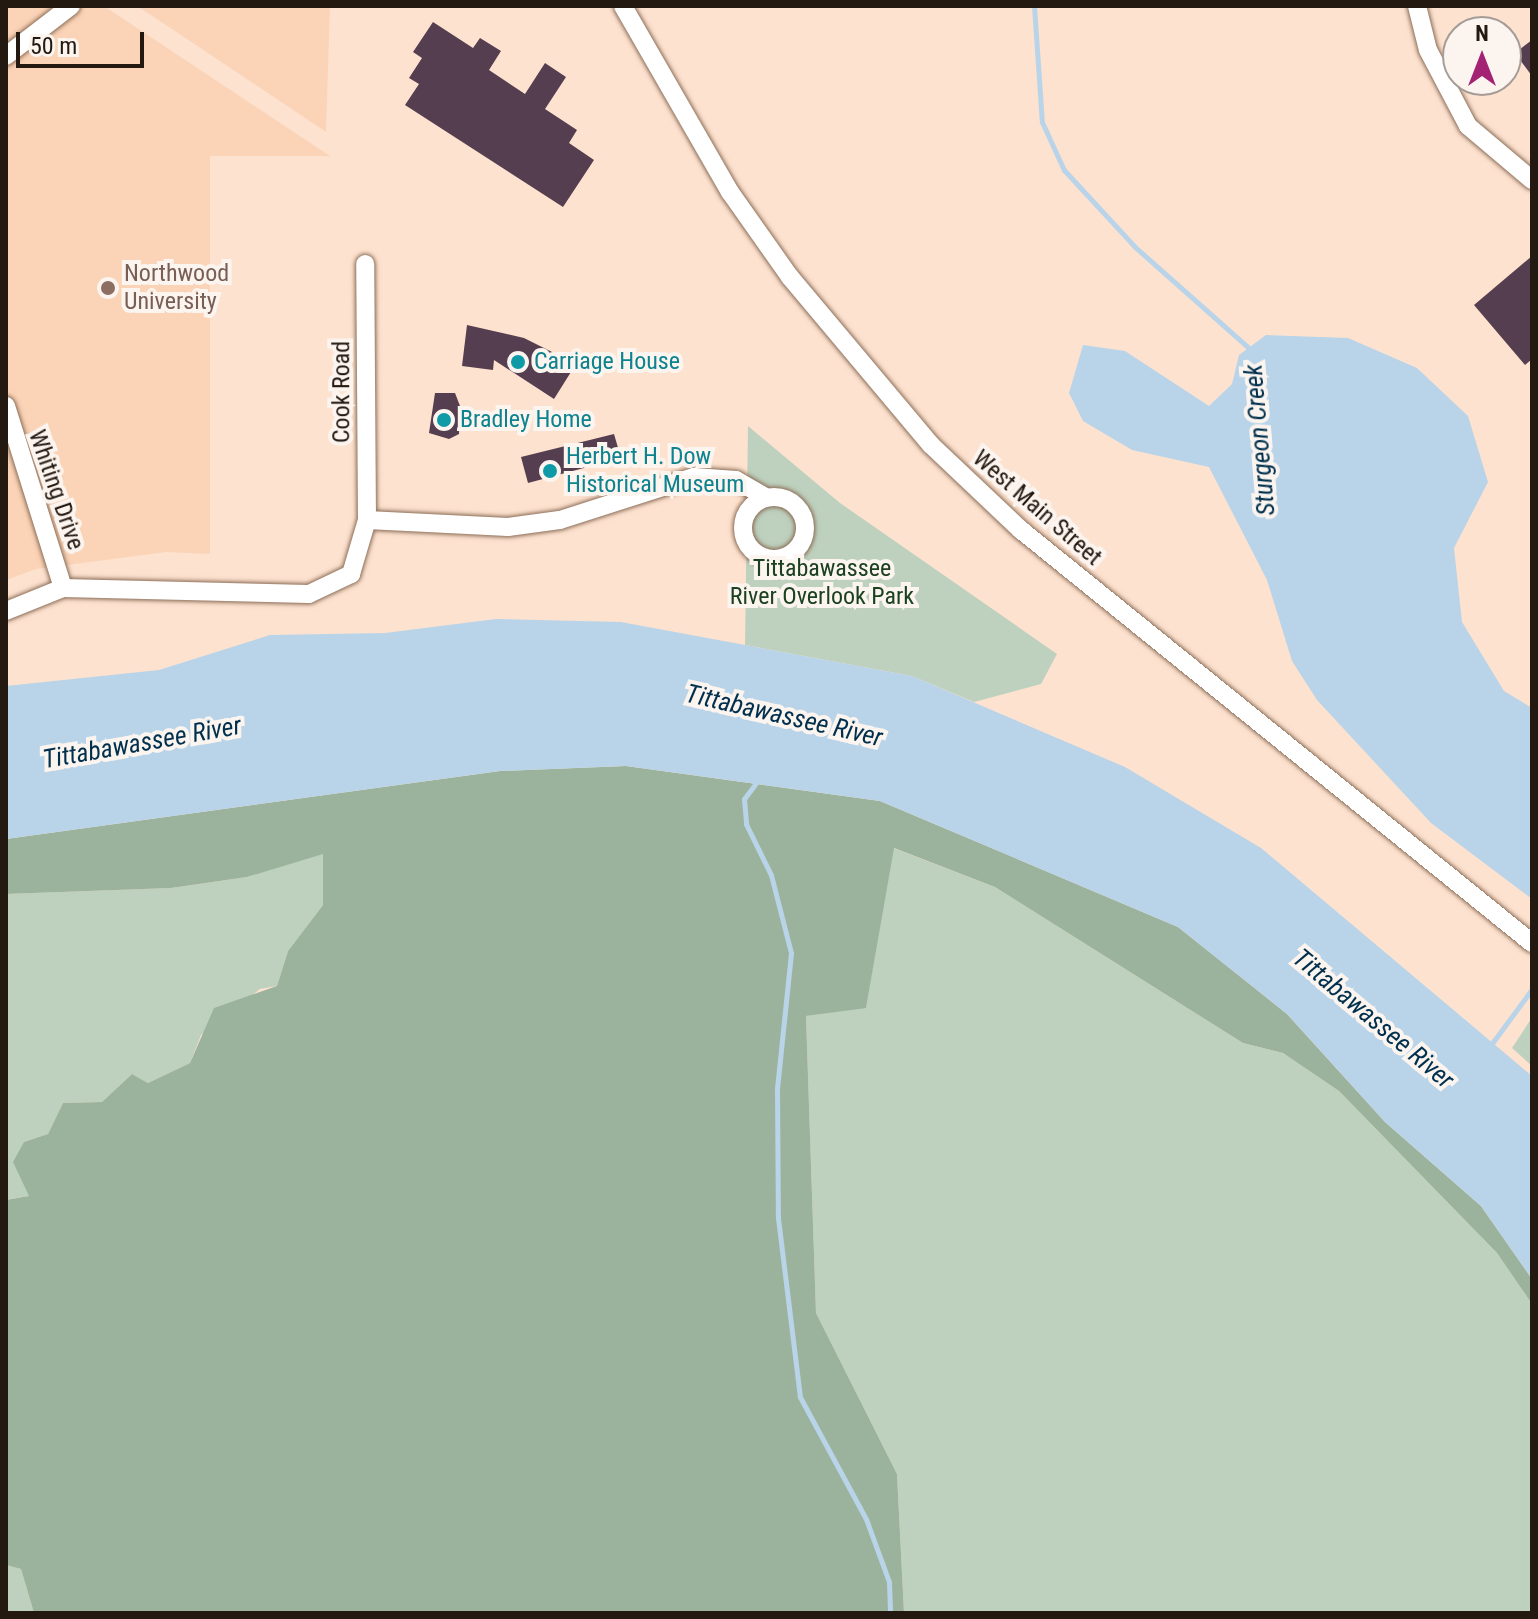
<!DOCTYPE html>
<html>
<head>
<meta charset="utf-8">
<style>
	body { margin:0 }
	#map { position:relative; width:1538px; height:1619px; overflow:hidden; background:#fde2cf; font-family:"Roboto Condensed",sans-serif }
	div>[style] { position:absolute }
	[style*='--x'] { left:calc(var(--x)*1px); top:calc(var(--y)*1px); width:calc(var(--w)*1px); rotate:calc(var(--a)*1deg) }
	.built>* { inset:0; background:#fbd3b6 }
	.green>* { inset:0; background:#bdd1be }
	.forest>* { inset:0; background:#9bb39c }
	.water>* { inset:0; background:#b9d4e9 }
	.stream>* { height:5px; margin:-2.5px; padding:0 2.5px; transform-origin:2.5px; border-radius:2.5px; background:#b9d4e9 }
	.building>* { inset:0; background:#543e4f }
	.roads { filter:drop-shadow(0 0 2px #8c6e58) drop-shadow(0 0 2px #8c6e58) }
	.minor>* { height:18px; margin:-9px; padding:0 9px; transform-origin:9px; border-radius:9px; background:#fff }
	.minor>.ring { margin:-9px; padding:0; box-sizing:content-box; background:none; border:18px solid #fff; border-radius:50% }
	.dots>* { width:22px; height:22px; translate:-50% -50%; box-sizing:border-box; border:4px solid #fbf4ef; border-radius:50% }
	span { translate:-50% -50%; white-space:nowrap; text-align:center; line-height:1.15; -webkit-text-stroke:8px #fbf4ef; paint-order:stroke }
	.education-label { font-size:24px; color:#785e54 }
	.left { translate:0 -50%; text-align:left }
	.culture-label { font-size:24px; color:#0d838f }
	.street-label { font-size:24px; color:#241910 }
	.park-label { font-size:24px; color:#1b4120 }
	.water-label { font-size:26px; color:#00304d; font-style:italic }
	.frame { position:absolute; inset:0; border:8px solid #241910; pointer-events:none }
	.north { position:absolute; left:1442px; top:16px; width:80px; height:80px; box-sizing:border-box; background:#fbf4ef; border:2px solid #a59c96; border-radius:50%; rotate:0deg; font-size:22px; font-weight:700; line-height:32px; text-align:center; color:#241910 }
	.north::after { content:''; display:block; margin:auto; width:28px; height:36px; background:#a32273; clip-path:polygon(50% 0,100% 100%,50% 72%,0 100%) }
	.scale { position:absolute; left:16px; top:32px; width:128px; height:36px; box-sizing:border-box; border:4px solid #241910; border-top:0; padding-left:10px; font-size:24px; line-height:28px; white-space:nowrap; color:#241910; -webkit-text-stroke:6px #fbf4ef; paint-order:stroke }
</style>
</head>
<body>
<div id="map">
	<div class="built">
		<div style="clip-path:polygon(6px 6px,104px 6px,330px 156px,210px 156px,210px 554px,166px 552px,36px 569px,6px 580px)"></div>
		<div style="clip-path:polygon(137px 6px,330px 6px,326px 132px,181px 35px)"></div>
	</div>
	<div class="green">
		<div style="clip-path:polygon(748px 426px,840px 503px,1057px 654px,1041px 684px,974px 702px,912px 676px,745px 645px)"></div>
		<div style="clip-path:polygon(893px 848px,995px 887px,1243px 1043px,1283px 1053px,1339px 1091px,1497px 1253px,1532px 1304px,1532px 1613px,904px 1613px,897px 1474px,816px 1313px,806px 1016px,866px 1007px)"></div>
		<div style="clip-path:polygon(323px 853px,323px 905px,288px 951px,277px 986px,260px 989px,201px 1035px,190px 1063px,148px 1083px,132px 1074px,102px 1102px,63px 1103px,48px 1134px,24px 1142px,29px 1196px,6px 1200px,6px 894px,171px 888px,247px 877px)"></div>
		<div style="clip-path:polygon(1531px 1019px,1532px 1020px,1532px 1066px,1512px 1048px)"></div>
		<div style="clip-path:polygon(6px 1565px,21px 1569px,34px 1613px,6px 1613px)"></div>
	</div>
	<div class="forest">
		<div style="clip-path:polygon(626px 766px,880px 801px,1178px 927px,1287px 1014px,1385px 1122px,1481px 1206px,1532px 1279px,1532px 1304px,1497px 1253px,1339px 1091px,1283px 1053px,1243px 1043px,995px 887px,894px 848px,866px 1008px,806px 1016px,816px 1313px,897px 1474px,904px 1613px,34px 1613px,21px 1569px,6px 1565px,6px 1200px,29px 1196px,13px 1162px,24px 1142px,48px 1134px,63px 1103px,102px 1102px,132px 1074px,148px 1083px,190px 1063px,214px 1008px,277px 986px,288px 951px,323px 905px,323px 854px,247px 877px,171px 888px,6px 894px,6px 839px,500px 771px)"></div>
	</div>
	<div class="water">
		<div style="clip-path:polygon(1266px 335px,1348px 338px,1417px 368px,1468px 416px,1488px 482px,1454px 548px,1462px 622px,1504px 691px,1532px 708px,1532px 899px,1431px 823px,1317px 700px,1292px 661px,1267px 580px,1209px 467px,1132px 450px,1083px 421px,1069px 393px,1083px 345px,1125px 351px,1209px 406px,1232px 384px,1239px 355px)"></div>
		<div style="clip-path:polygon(496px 619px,621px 622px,912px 676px,1125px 767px,1261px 848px,1532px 1076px,1532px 1279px,1481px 1206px,1385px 1122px,1287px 1014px,1178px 927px,880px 801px,626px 766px,500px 771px,6px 839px,6px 686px,159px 670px,270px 635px,385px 633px)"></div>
	</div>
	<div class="stream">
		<div style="--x:1034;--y:6;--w:116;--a:86.1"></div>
		<div style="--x:1042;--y:122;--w:53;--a:65.4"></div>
		<div style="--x:1064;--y:170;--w:105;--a:47.3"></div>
		<div style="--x:1135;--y:247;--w:157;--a:41.6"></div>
		<div style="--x:756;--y:783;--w:20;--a:127"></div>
		<div style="--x:744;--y:799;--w:25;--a:85"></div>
		<div style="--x:746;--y:824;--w:57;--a:63.9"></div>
		<div style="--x:771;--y:875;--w:81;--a:75.6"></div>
		<div style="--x:791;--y:953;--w:136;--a:95.9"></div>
		<div style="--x:777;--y:1088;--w:130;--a:89.6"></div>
		<div style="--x:778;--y:1218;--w:180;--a:83"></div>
		<div style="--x:800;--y:1397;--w:139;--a:61.6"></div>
		<div style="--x:866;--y:1519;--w:67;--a:69.9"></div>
		<div style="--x:889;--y:1582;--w:31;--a:88"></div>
		<div style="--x:1490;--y:1046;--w:71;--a:-53.6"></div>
	</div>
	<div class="building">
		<div style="clip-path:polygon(433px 22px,473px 48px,480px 38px,501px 51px,489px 70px,525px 94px,545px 63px,566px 77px,545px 109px,577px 130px,569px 143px,594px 160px,563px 207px,405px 105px,419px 84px,409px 78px,422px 58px,413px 52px)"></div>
		<div style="clip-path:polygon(1532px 40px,1532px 76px,1515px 53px)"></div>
		<div style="clip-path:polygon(1532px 256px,1532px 359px,1525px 365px,1474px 305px)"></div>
		<div style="clip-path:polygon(467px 325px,524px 338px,576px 364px,554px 399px,494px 360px,493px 370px,462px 366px)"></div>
		<div style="clip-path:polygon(435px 393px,455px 393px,460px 406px,459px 434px,449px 439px,429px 433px)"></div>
		<div style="clip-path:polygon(614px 434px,621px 458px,528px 483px,521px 457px)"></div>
	</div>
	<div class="roads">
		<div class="minor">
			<div style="--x:623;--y:6;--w:215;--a:60.1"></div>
			<div style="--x:730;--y:192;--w:104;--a:54.8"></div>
			<div style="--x:790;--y:277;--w:219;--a:50"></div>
			<div style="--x:931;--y:445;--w:124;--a:43.4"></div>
			<div style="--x:1021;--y:530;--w:657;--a:38.95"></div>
			<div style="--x:1417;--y:6;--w:45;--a:76"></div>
			<div style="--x:1428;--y:50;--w:86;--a:62.2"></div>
			<div style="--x:1468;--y:126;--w:84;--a:40.2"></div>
			<div style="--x:6;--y:56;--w:82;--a:-37.6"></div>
			<div style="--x:6;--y:406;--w:191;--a:72.6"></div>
			<div class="ring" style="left:743px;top:497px;width:44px;height:44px"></div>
			<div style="--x:367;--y:520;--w:141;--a:2.8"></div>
			<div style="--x:508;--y:527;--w:52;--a:-7.7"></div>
			<div style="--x:560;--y:520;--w:141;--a:-17.8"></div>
			<div style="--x:694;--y:477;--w:42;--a:4.1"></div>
			<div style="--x:736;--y:480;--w:34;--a:30"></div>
			<div style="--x:6;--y:611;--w:61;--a:-22"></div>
			<div style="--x:63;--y:588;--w:246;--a:1.4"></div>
			<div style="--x:309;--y:594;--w:47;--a:-25.5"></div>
			<div style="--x:351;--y:574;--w:56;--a:-73.5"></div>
			<div style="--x:367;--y:520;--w:256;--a:-90.4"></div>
		</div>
	</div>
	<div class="dots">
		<div style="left:108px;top:288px;background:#8d6e63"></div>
		<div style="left:518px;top:362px;background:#0f9aa8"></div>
		<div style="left:444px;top:420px;background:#0f9aa8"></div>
		<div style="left:550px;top:471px;background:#0f9aa8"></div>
	</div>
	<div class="education-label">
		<span class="left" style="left:124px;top:288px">Northwood<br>University</span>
	</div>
	<div class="culture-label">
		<span class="left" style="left:534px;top:362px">Carriage House</span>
		<span class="left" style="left:460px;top:420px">Bradley Home</span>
		<span class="left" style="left:566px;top:471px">Herbert H. Dow<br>Historical Museum</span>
	</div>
	<div class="street-label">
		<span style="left:342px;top:392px;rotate:-90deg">Cook Road</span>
		<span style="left:56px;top:490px;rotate:71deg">Whiting Drive</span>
		<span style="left:1037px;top:508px;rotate:41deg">West Main Street</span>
	</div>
	<div class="park-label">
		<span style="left:822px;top:583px">Tittabawassee<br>River Overlook Park</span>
	</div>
	<div class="water-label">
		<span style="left:1260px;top:440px;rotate:-95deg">Sturgeon Creek</span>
		<span style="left:784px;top:716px;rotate:13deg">Tittabawassee River</span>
		<span style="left:142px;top:743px;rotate:-10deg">Tittabawassee River</span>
		<span style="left:1373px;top:1019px;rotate:40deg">Tittabawassee River</span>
	</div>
	<div class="frame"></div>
	<div class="north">N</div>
	<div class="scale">50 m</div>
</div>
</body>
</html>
